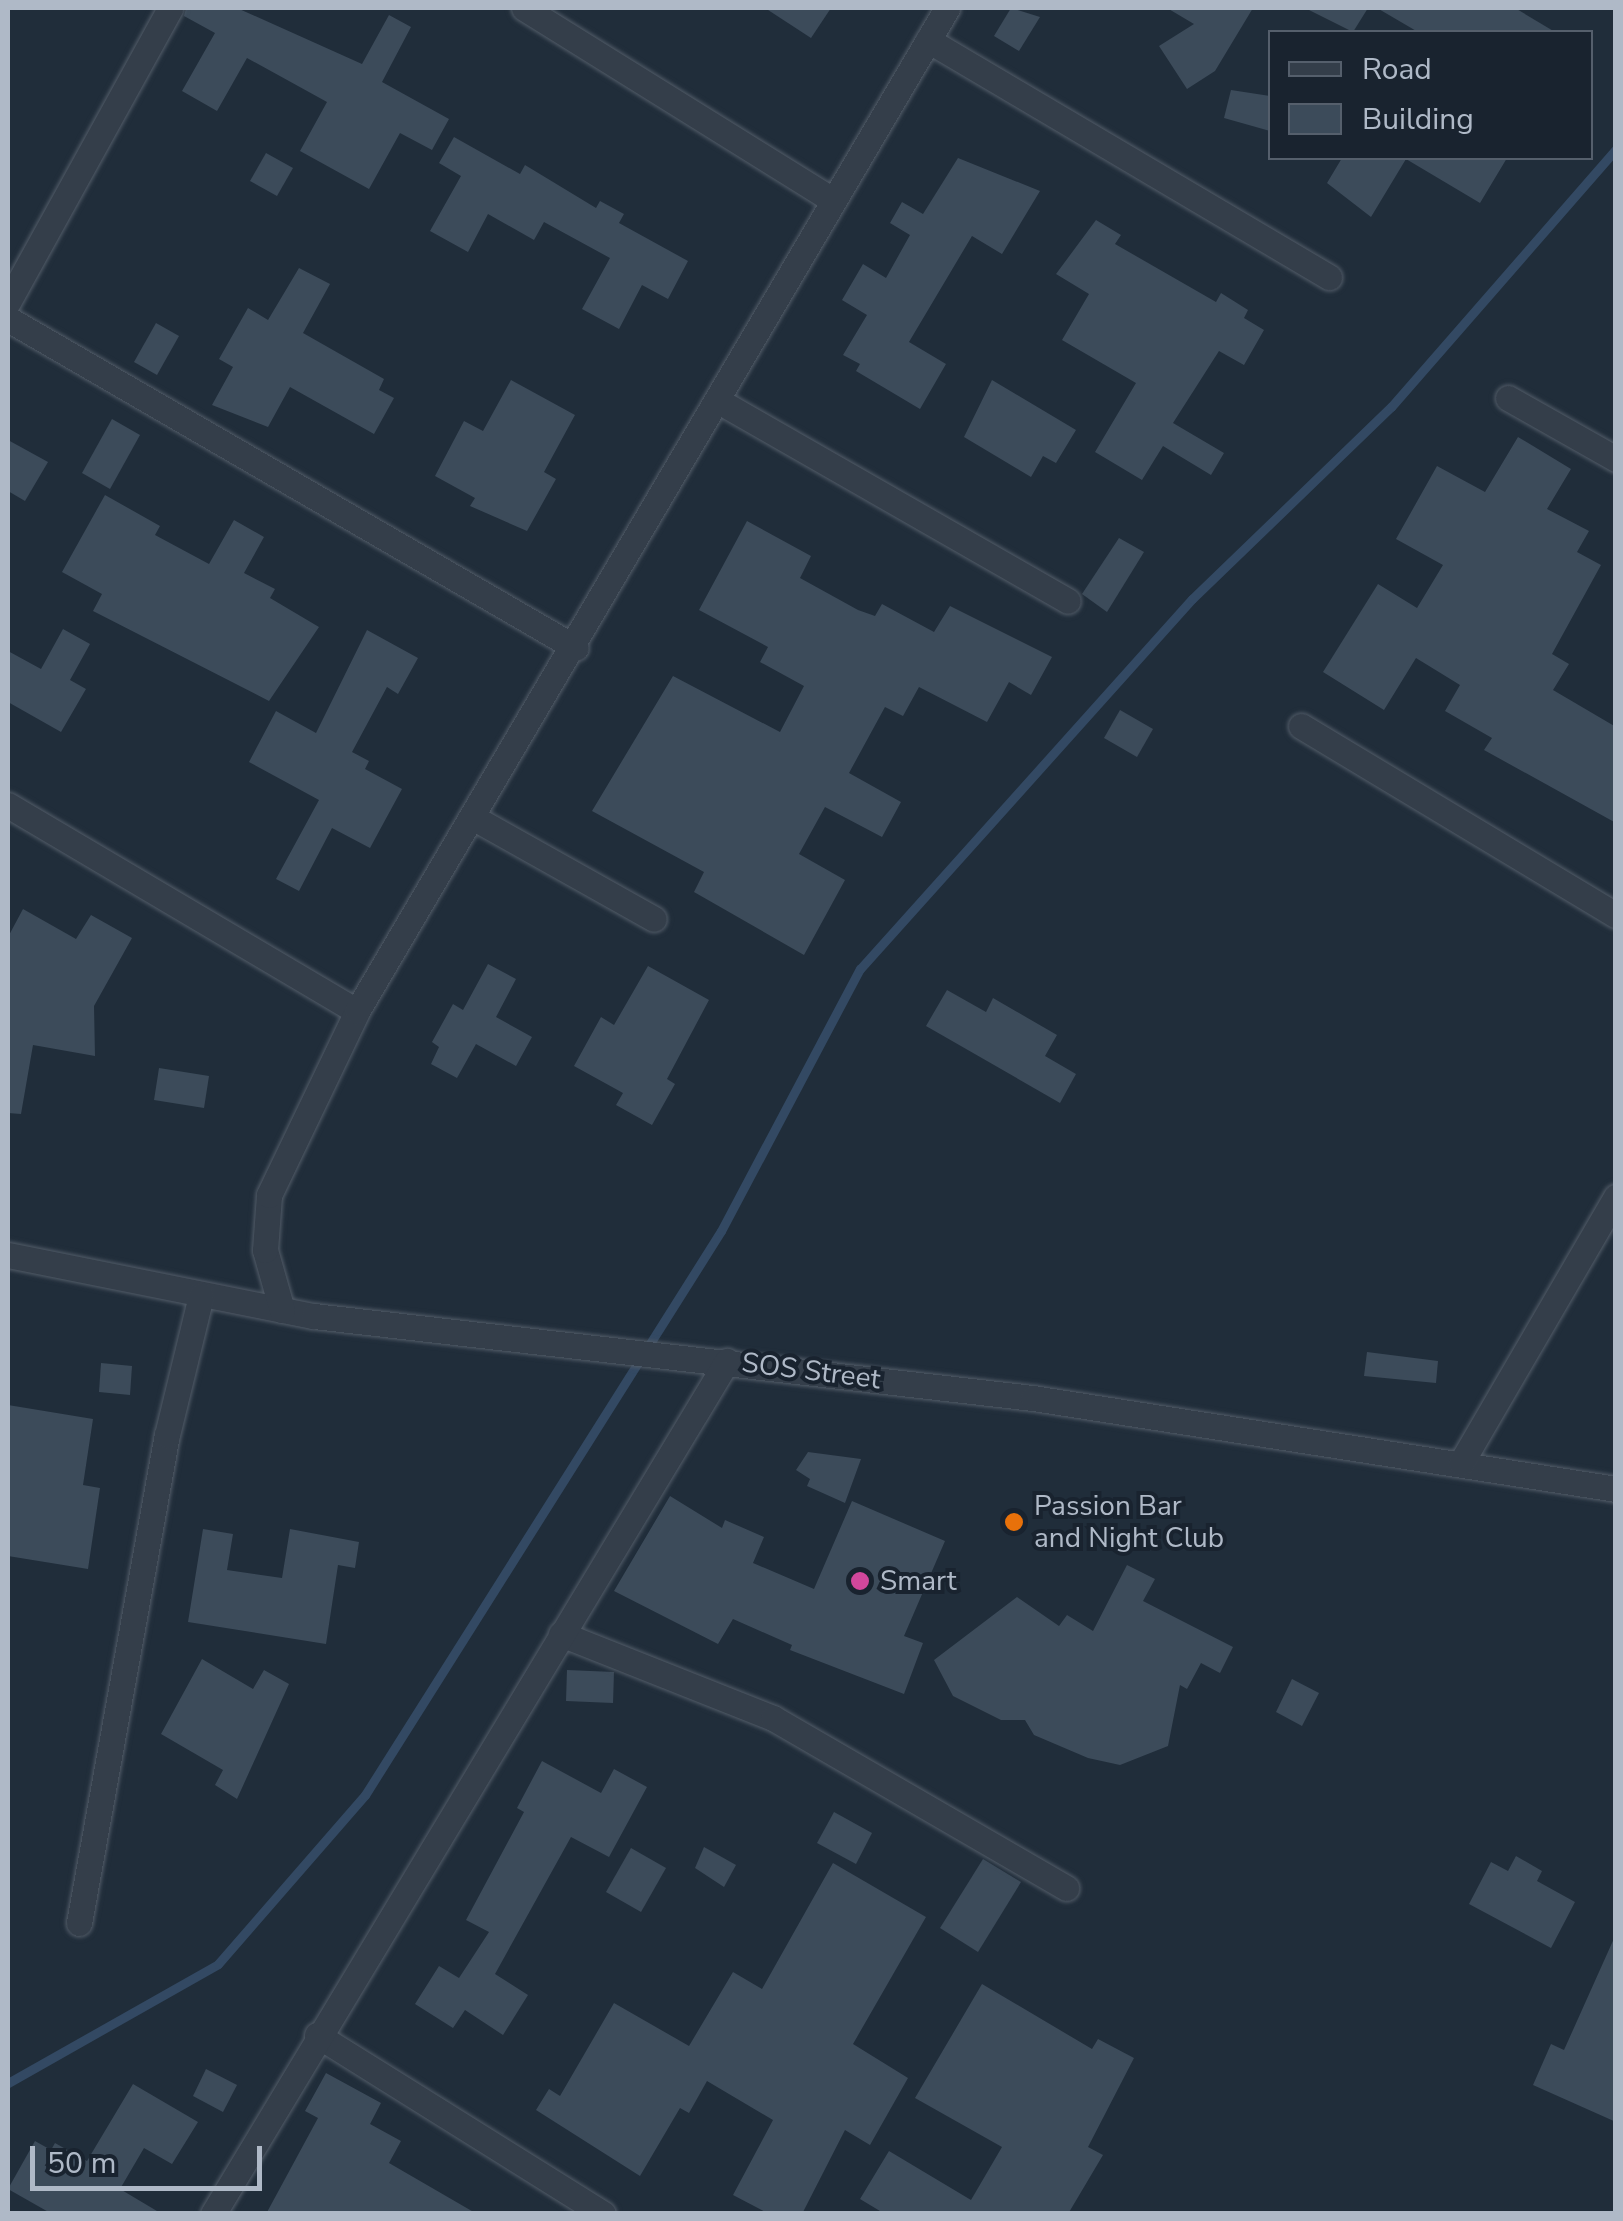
<!DOCTYPE html>
<html>
<head>
<meta charset="utf-8">
<style>
	body { margin:0 }
	#map { position:relative; width:1623px; height:2221px; overflow:hidden; background:#202d3a; font-family:"Nunito Sans",sans-serif }
	div>[style] { position:absolute }
	[style*='--x'] { left:calc(var(--x)*1px); top:calc(var(--y)*1px); width:calc(var(--w)*1px); rotate:calc(var(--a)*1deg) }
	.stream>* { height:9px; margin:-4.5px; padding:0 4.5px; transform-origin:4.5px; border-radius:4.5px; background:#334963 }
	.building>* { inset:0; background:#3c4b5a }
	.roads { filter:drop-shadow(0 0 2px #525c68) drop-shadow(0 0 2px #525c68) }
	.street>* { height:25px; margin:-12.5px; padding:0 12.5px; transform-origin:12.5px; border-radius:12.5px; background:#343e4a }
	.dots>* { width:28px; height:28px; translate:-50% -50%; box-sizing:border-box; border:5px solid #19232f; border-radius:50% }
	span { translate:-50% -50%; white-space:nowrap; text-align:center; line-height:1.15; -webkit-text-stroke:8px #19232f; paint-order:stroke }
	.street-label { font-size:28px; color:#afb9c7 }
	.poi-label { font-size:28px; color:#afb9c7 }
	.left { translate:0 -50%; text-align:left }
	.frame { position:absolute; inset:0; border:10px solid #afb9c7; pointer-events:none }
	.legend { position:absolute; left:1268px; top:30px; width:325px; height:130px; box-sizing:border-box; background:#19232f; border:2px solid #555f6c; margin:0; padding:12px 18px; list-style:none; font-size:30px; color:#afb9c7 }
	.legend li { display:flex; align-items:center; gap:20px; height:50px }
	.legend b { width:50px; border:2px solid #555f6c }
	.scale { position:absolute; left:30px; top:2146px; width:232px; height:45px; box-sizing:border-box; border:5px solid #afb9c7; border-top:0; padding-left:12px; font-size:30px; line-height:35px; white-space:nowrap; color:#afb9c7; -webkit-text-stroke:8px #19232f; paint-order:stroke }
</style>
</head>
<body>
<div id="map">
	<div class="stream">
		<div style="--x:8;--y:2083;--w:241;--a:-29.5"></div>
		<div style="--x:218;--y:1964;--w:224;--a:-49"></div>
		<div style="--x:365;--y:1795;--w:667;--a:-57.74"></div>
		<div style="--x:721;--y:1231;--w:297;--a:-62.1"></div>
		<div style="--x:860;--y:969;--w:497;--a:-48.1"></div>
		<div style="--x:1192;--y:599;--w:277;--a:-44"></div>
		<div style="--x:1391;--y:407;--w:342;--a:-48.9"></div>
	</div>
	<div class="building">
		<div style="clip-path:polygon(186px 8px,237px 8px,362px 64px,389px 15px,411px 27px,382px 82px,449px 119px,432px 150px,400px 133px,369px 189px,300px 151px,327px 102px,247px 58px,217px 111px,182px 91px,215px 33px,184px 16px)"></div>
		<div style="clip-path:polygon(765px 8px,831px 8px,811px 38px)"></div>
		<div style="clip-path:polygon(1011px 8px,1040px 17px,1019px 51px,994px 36px)"></div>
		<div style="clip-path:polygon(1167px 8px,1253px 8px,1215px 71px,1187px 89px,1159px 46px,1194px 24px)"></div>
		<div style="clip-path:polygon(1305px 8px,1368px 8px,1353px 32px)"></div>
		<div style="clip-path:polygon(1377px 8px,1515px 8px,1555px 32px,1418px 32px)"></div>
		<div style="clip-path:polygon(1231px 90px,1270px 96px,1270px 131px,1224px 118px)"></div>
		<div style="clip-path:polygon(454px 137px,520px 174px,525px 165px,596px 208px,600px 201px,624px 214px,619px 223px,688px 261px,668px 299px,642px 285px,619px 329px,582px 309px,610px 258px,544px 222px,534px 240px,488px 214px,468px 252px,430px 231px,461px 176px,439px 163px)"></div>
		<div style="clip-path:polygon(266px 153px,293px 168px,277px 196px,250px 181px)"></div>
		<div style="clip-path:polygon(958px 158px,1040px 191px,1002px 254px,972px 236px,909px 342px,946px 364px,920px 409px,856px 371px,860px 364px,843px 355px,867px 315px,842px 300px,863px 264px,886px 278px,910px 235px,890px 223px,902px 202px,923px 214px)"></div>
		<div style="clip-path:polygon(1342px 158px,1507px 158px,1480px 203px,1406px 159px,1371px 217px,1327px 183px)"></div>
		<div style="clip-path:polygon(1096px 220px,1121px 235px,1115px 244px,1216px 302px,1221px 293px,1248px 310px,1244px 318px,1264px 330px,1244px 365px,1219px 351px,1173px 423px,1224px 453px,1211px 475px,1163px 446px,1142px 480px,1095px 452px,1136px 383px,1062px 340px,1089px 294px,1056px 274px)"></div>
		<div style="clip-path:polygon(299px 268px,330px 284px,303px 333px,384px 379px,379px 390px,394px 398px,374px 434px,290px 387px,268px 427px,212px 405px,233px 367px,219px 359px,248px 308px,268px 320px)"></div>
		<div style="clip-path:polygon(156px 323px,179px 336px,157px 375px,134px 362px)"></div>
		<div style="clip-path:polygon(511px 380px,575px 415px,544px 472px,556px 479px,527px 531px,470px 506px,475px 498px,435px 476px,464px 421px,483px 431px)"></div>
		<div style="clip-path:polygon(992px 380px,1076px 430px,1056px 463px,1043px 456px,1031px 477px,964px 437px)"></div>
		<div style="clip-path:polygon(112px 419px,140px 435px,110px 489px,82px 473px)"></div>
		<div style="clip-path:polygon(1518px 437px,1571px 469px,1547px 509px,1589px 531px,1577px 552px,1601px 565px,1552px 654px,1569px 664px,1553px 690px,1616px 727px,1616px 823px,1484px 750px,1492px 738px,1445px 711px,1460px 685px,1416px 658px,1384px 710px,1323px 672px,1378px 584px,1417px 608px,1443px 565px,1396px 539px,1437px 466px,1485px 492px)"></div>
		<div style="clip-path:polygon(8px 440px,48px 462px,25px 501px,8px 491px)"></div>
		<div style="clip-path:polygon(105px 495px,160px 526px,155px 535px,209px 564px,234px 520px,264px 537px,244px 573px,275px 589px,270px 598px,319px 627px,269px 701px,93px 611px,102px 594px,62px 572px)"></div>
		<div style="clip-path:polygon(747px 521px,811px 556px,800px 578px,858px 610px,875px 616px,882px 604px,934px 632px,950px 606px,1052px 657px,1031px 695px,1009px 682px,987px 722px,919px 687px,903px 716px,885px 707px,849px 773px,901px 802px,882px 837px,825px 807px,799px 854px,845px 880px,804px 955px,694px 892px,704px 872px,592px 811px,673px 676px,780px 732px,804px 686px,760px 662px,768px 647px,699px 610px)"></div>
		<div style="clip-path:polygon(1119px 538px,1144px 552px,1107px 612px,1082px 594px)"></div>
		<div style="clip-path:polygon(63px 629px,90px 644px,70px 680px,86px 689px,61px 732px,8px 702px,8px 651px,41px 669px)"></div>
		<div style="clip-path:polygon(367px 630px,418px 658px,398px 694px,387px 687px,352px 752px,369px 761px,365px 769px,402px 789px,370px 848px,332px 828px,299px 891px,276px 879px,319px 800px,249px 762px,276px 711px,316px 733px)"></div>
		<div style="clip-path:polygon(1120px 710px,1153px 729px,1137px 757px,1104px 738px)"></div>
		<div style="clip-path:polygon(23px 909px,76px 939px,91px 915px,132px 938px,94px 1006px,95px 1056px,33px 1045px,21px 1114px,8px 1113px,8px 937px)"></div>
		<div style="clip-path:polygon(488px 964px,516px 979px,496px 1017px,532px 1037px,516px 1066px,476px 1044px,457px 1078px,431px 1064px,439px 1047px,432px 1042px,453px 1004px,463px 1010px)"></div>
		<div style="clip-path:polygon(648px 966px,709px 1000px,667px 1079px,675px 1084px,652px 1125px,616px 1105px,623px 1093px,574px 1066px,601px 1017px,614px 1025px)"></div>
		<div style="clip-path:polygon(947px 990px,986px 1012px,993px 998px,1057px 1035px,1045px 1056px,1076px 1074px,1060px 1103px,926px 1026px)"></div>
		<div style="clip-path:polygon(159px 1068px,209px 1076px,204px 1108px,154px 1100px)"></div>
		<div style="clip-path:polygon(1367px 1352px,1438px 1361px,1436px 1383px,1364px 1376px)"></div>
		<div style="clip-path:polygon(101px 1363px,132px 1366px,130px 1395px,99px 1392px)"></div>
		<div style="clip-path:polygon(8px 1405px,93px 1419px,83px 1485px,100px 1488px,88px 1569px,8px 1556px)"></div>
		<div style="clip-path:polygon(808px 1452px,861px 1459px,845px 1503px,807px 1486px,810px 1479px,796px 1470px)"></div>
		<div style="clip-path:polygon(670px 1496px,722px 1528px,725px 1520px,764px 1537px,753px 1563px,814px 1589px,852px 1501px,945px 1541px,904px 1636px,923px 1643px,904px 1694px,790px 1650px,792px 1645px,733px 1619px,718px 1644px,614px 1591px)"></div>
		<div style="clip-path:polygon(203px 1529px,233px 1534px,227px 1570px,282px 1578px,290px 1529px,359px 1542px,355px 1568px,338px 1565px,326px 1644px,188px 1622px)"></div>
		<div style="clip-path:polygon(1127px 1565px,1155px 1579px,1143px 1601px,1233px 1647px,1220px 1673px,1201px 1663px,1187px 1689px,1180px 1685px,1168px 1746px,1120px 1765px,1088px 1758px,1034px 1735px,1025px 1720px,1001px 1720px,953px 1696px,934px 1660px,1017px 1597px,1059px 1626px,1067px 1615px,1093px 1631px)"></div>
		<div style="clip-path:polygon(202px 1659px,253px 1689px,264px 1670px,289px 1684px,237px 1799px,215px 1785px,223px 1770px,161px 1734px)"></div>
		<div style="clip-path:polygon(567px 1670px,614px 1672px,613px 1703px,566px 1701px)"></div>
		<div style="clip-path:polygon(1292px 1679px,1319px 1693px,1302px 1726px,1276px 1712px)"></div>
		<div style="clip-path:polygon(542px 1761px,601px 1793px,614px 1769px,647px 1787px,609px 1857px,571px 1837px,495px 1974px,528px 1995px,503px 2035px,465px 2010px,453px 2028px,415px 2004px,439px 1966px,459px 1978px,489px 1932px,466px 1920px,524px 1812px,517px 1808px)"></div>
		<div style="clip-path:polygon(834px 1812px,872px 1833px,856px 1864px,817px 1843px)"></div>
		<div style="clip-path:polygon(704px 1847px,736px 1865px,724px 1887px,695px 1868px)"></div>
		<div style="clip-path:polygon(631px 1848px,666px 1868px,641px 1912px,606px 1892px)"></div>
		<div style="clip-path:polygon(1516px 1856px,1542px 1871px,1537px 1881px,1575px 1902px,1551px 1948px,1469px 1904px,1491px 1862px,1508px 1871px)"></div>
		<div style="clip-path:polygon(983px 1859px,1021px 1882px,978px 1952px,940px 1928px)"></div>
		<div style="clip-path:polygon(833px 1863px,926px 1917px,853px 2044px,908px 2078px,870px 2145px,845px 2130px,802px 2214px,769px 2214px,733px 2195px,773px 2120px,707px 2081px,689px 2113px,680px 2108px,640px 2176px,536px 2110px,549px 2089px,560px 2096px,614px 2003px,689px 2046px,733px 1972px,762px 1989px)"></div>
		<div style="clip-path:polygon(1616px 1934px,1616px 2122px,1533px 2085px,1551px 2044px,1564px 2050px)"></div>
		<div style="clip-path:polygon(982px 1984px,1092px 2049px,1098px 2039px,1134px 2058px,1088px 2147px,1103px 2155px,1068px 2214px,885px 2214px,860px 2199px,889px 2151px,971px 2200px,1002px 2147px,915px 2098px)"></div>
		<div style="clip-path:polygon(206px 2069px,237px 2085px,223px 2112px,193px 2096px)"></div>
		<div style="clip-path:polygon(326px 2073px,381px 2103px,370px 2124px,401px 2141px,389px 2163px,477px 2214px,266px 2214px,318px 2118px,305px 2111px)"></div>
		<div style="clip-path:polygon(133px 2084px,198px 2122px,172px 2164px,144px 2148px,120px 2189px,162px 2214px,52px 2214px,8px 2189px,35px 2141px,51px 2150px,55px 2143px,87px 2161px)"></div>
	</div>
	<div class="roads">
		<div class="street">
			<div style="--x:524;--y:8;--w:363;--a:31.9"></div>
			<div style="--x:928;--y:40;--w:466;--a:30.6"></div>
			<div style="--x:8;--y:302;--w:336;--a:-61.1"></div>
			<div style="--x:8;--y:319;--w:656;--a:30.08"></div>
			<div style="--x:1508;--y:398;--w:124;--a:29.5"></div>
			<div style="--x:717;--y:400;--w:404;--a:29.8"></div>
			<div style="--x:1301;--y:726;--w:367;--a:31"></div>
			<div style="--x:8;--y:805;--w:405;--a:30.6"></div>
			<div style="--x:474;--y:818;--w:206;--a:29.3"></div>
			<div style="--x:8;--y:1255;--w:312;--a:11.3"></div>
			<div style="--x:314;--y:1316;--w:724;--a:6.51"></div>
			<div style="--x:1033;--y:1398;--w:590;--a:8.87"></div>
			<div style="--x:282;--y:1310;--w:62;--a:-105.8"></div>
			<div style="--x:265;--y:1250;--w:55;--a:-85.8"></div>
			<div style="--x:269;--y:1195;--w:204;--a:-64.4"></div>
			<div style="--x:357;--y:1011;--w:1164;--a:-59.53"></div>
			<div style="--x:1461;--y:1463;--w:308;--a:-59.8"></div>
			<div style="--x:561;--y:1634;--w:228;--a:21.6"></div>
			<div style="--x:773;--y:1718;--w:339;--a:30.1"></div>
			<div style="--x:79;--y:1923;--w:496;--a:-79.8"></div>
			<div style="--x:167;--y:1435;--w:144;--a:-76.3"></div>
			<div style="--x:317;--y:2035;--w:337;--a:32"></div>
			<div style="--x:213;--y:2214;--w:996;--a:-58.93"></div>
		</div>
	</div>
	<div class="dots">
		<div style="left:1014px;top:1522px;background:#e8710a"></div>
		<div style="left:860px;top:1581px;background:#d1479c"></div>
	</div>
	<div class="street-label">
		<span style="left:811px;top:1371px;rotate:7deg">SOS Street</span>
	</div>
	<div class="poi-label">
		<span class="left" style="left:1034px;top:1522px">Passion Bar<br>and Night Club</span>
		<span class="left" style="left:880px;top:1581px">Smart</span>
	</div>
	<div class="frame"></div>
	<ul class="legend">
	<li><b style="height:12px;background:#343e4a"></b>Road</li>
	<li><b style="height:28px;background:#3c4b5a"></b>Building</li>
	</ul>
	<div class="scale">50 m</div>
</div>
</body>
</html>
